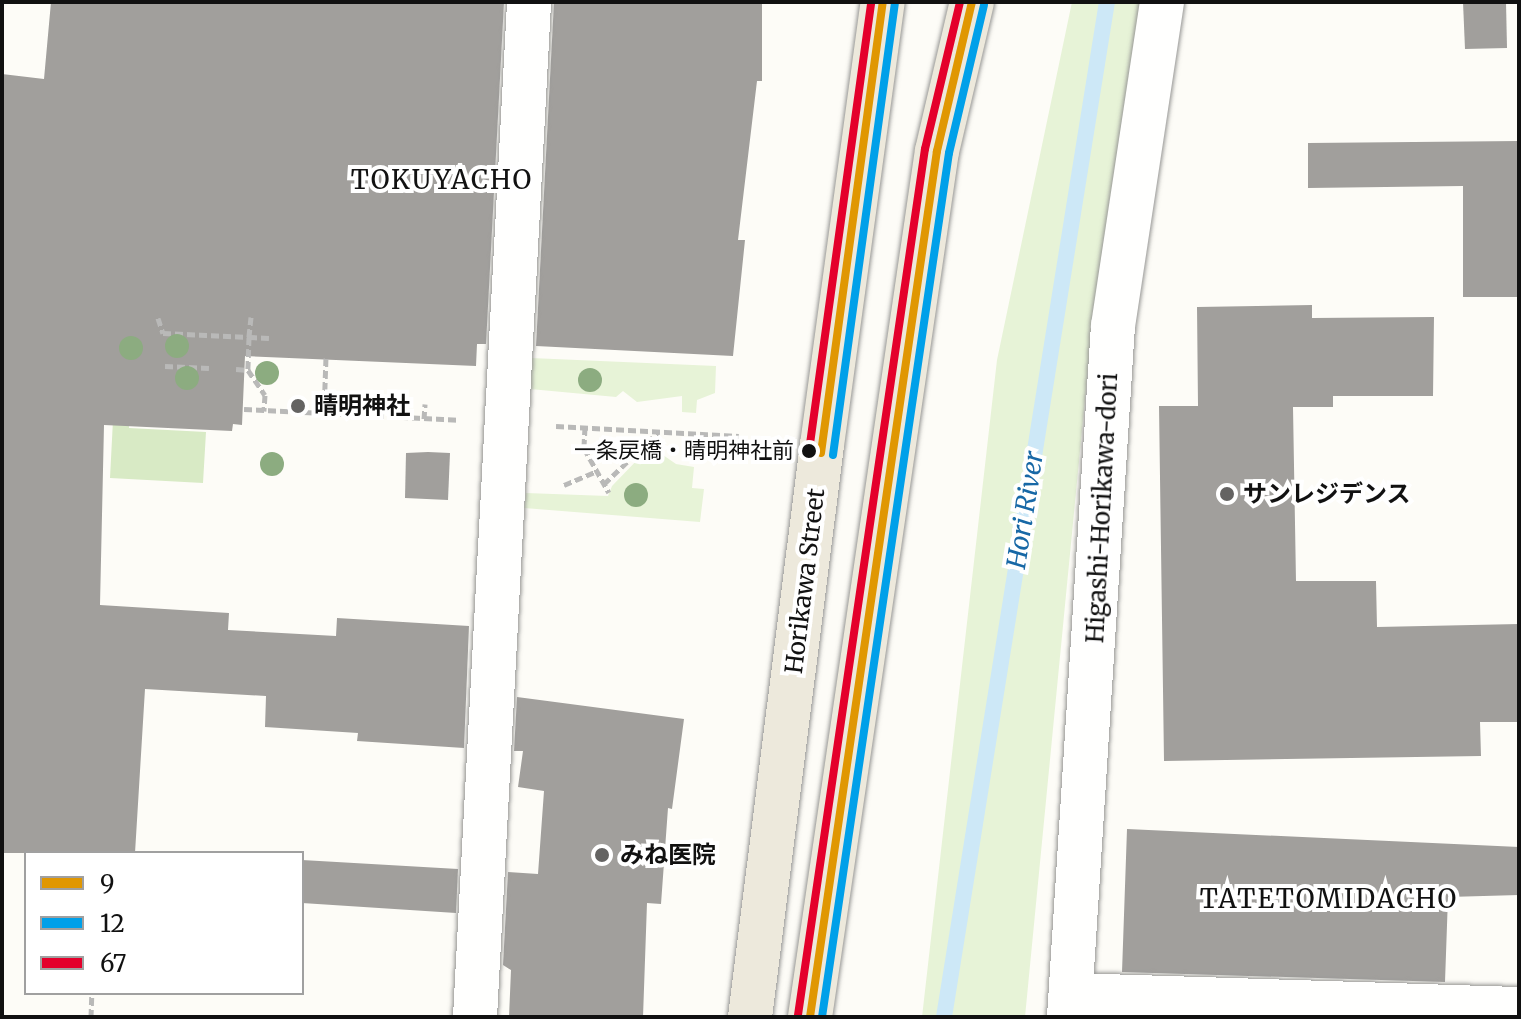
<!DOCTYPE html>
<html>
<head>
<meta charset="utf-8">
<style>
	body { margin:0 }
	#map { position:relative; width:1521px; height:1019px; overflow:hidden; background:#fdfcf7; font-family:Merriweather,"Noto Sans JP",serif }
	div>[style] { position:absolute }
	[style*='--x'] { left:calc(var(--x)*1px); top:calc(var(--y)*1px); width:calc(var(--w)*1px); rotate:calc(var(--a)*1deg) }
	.green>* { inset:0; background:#e7f3d7 }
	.forest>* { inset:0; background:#d8eac5 }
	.stream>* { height:16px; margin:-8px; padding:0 8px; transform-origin:8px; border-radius:8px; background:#cde8f7 }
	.building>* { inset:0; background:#a19f9c }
	.path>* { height:5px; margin-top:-2.5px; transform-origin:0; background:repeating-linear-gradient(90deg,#b9b9b8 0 8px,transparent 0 12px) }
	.roads { filter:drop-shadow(0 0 2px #979795) drop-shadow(0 0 2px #979795) }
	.minor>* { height:44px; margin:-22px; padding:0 22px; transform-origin:22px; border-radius:22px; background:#fffffe }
	.major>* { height:44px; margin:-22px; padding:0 22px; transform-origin:22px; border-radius:22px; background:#ede9dc }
	.bus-1>* { height:8px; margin:-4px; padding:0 4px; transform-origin:4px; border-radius:4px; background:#e09702 }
	.bus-2>* { height:8px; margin:-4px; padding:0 4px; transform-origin:4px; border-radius:4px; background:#00a0e9 }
	.bus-3>* { height:8px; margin:-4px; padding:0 4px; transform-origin:4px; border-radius:4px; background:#e4002b }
	.trees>* { width:24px; height:24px; margin:-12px; border-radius:50%; background:#8cac80 }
	.dots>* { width:22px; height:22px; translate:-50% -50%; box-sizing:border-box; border:4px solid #fff; border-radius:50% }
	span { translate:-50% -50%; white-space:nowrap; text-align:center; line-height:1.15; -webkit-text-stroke:8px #fff; paint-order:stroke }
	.bus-label { font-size:22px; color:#111 }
	.right { translate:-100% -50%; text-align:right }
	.poi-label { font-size:24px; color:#111; font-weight:700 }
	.left { translate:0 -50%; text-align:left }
	.street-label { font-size:24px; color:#111 }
	.neighbourhood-label { font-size:26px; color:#111; letter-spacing:2px }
	.water-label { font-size:26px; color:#1768a6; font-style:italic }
	.frame { position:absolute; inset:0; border:4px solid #111; pointer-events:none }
	.legend { position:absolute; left:24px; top:851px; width:280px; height:144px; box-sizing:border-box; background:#fff; border:2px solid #a0a0a0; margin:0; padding:10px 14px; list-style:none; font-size:24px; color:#111 }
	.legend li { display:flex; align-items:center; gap:16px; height:40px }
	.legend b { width:40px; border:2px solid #a0a0a0 }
</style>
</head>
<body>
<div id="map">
	<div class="green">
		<div style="clip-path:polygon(1072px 2px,1142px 2px,1093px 317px,1025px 1017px,922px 1017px,997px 360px)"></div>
		<div style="clip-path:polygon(531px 358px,716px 366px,715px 393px,697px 400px,696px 413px,682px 412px,682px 396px,637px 402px,623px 391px,616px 397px,530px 389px)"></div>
		<div style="clip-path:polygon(642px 455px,648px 462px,663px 455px,676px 464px,694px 467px,692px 488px,704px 489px,700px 522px,524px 508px,526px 493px,608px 496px,612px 486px)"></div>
	</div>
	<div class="forest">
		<div style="clip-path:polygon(117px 342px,131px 380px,129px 428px,206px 432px,203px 483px,110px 478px)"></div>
	</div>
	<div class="stream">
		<div style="--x:944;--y:1017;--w:1028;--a:-80.88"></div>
	</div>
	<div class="building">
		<div style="clip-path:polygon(51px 2px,504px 2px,486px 344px,477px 344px,476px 366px,245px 356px,242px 425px,233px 424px,232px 431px,104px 425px,100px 605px,229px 613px,228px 630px,336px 636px,337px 618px,469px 626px,464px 748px,357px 741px,358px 733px,265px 727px,266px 696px,145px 689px,135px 853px,2px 853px,2px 74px,44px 79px)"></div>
		<div style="clip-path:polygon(554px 2px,762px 2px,762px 81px,757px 81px,738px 240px,745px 240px,733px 356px,536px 346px)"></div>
		<div style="clip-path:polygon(1463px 2px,1506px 2px,1507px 48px,1465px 49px)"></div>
		<div style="clip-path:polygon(1519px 141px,1519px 297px,1463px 297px,1463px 186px,1308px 188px,1308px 143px)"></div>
		<div style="clip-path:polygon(1312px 305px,1312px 318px,1434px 317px,1433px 396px,1333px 396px,1333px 407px,1293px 407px,1296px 581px,1376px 581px,1377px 627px,1519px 624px,1519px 722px,1480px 722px,1481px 756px,1164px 761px,1159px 406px,1198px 406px,1197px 307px)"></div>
		<div style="clip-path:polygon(428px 452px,450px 453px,448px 500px,405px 498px,406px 453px)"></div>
		<div style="clip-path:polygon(517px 697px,684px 719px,672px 809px,668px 808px,661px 904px,647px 903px,643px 1017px,509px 1017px,511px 970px,503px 965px,508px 872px,538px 874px,544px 791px,518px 787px,523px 751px,514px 751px)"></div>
		<div style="clip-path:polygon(1127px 829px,1519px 847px,1519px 895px,1448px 897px,1445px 982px,1122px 972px)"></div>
		<div style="clip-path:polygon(302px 860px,458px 869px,456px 913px,302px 903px)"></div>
	</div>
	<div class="path">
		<div style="--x:251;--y:317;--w:20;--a:96"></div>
		<div style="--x:249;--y:337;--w:20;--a:3"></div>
		<div style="--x:158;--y:318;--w:16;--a:72"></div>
		<div style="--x:163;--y:333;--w:86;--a:2.7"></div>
		<div style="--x:249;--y:337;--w:33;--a:92"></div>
		<div style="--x:248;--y:370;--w:30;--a:56"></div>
		<div style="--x:265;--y:395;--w:16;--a:94"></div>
		<div style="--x:165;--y:366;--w:44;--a:2.6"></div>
		<div style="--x:236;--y:369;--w:12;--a:5"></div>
		<div style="--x:244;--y:409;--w:214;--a:2.9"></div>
		<div style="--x:324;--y:414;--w:56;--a:-88"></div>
		<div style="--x:424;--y:419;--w:15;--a:-86"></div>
		<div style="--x:556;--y:426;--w:183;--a:3.1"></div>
		<div style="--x:585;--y:427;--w:21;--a:93"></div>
		<div style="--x:584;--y:448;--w:51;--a:60.9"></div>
		<div style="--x:604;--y:484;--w:75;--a:-43.9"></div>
		<div style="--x:564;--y:485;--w:36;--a:-23"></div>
		<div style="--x:91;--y:1017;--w:24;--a:-88"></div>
	</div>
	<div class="roads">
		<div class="minor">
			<div style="--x:1072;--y:995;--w:447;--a:1.8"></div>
			<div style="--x:475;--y:1017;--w:1016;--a:-86.95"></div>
			<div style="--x:1069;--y:1017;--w:692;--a:-86.36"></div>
			<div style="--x:1113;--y:326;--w:328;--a:-81.4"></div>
		</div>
		<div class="major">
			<div style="--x:750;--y:1017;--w:577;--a:-82.83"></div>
			<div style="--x:822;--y:445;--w:447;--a:-82.2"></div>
			<div style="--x:810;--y:1017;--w:875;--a:-81.66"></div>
			<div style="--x:937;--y:151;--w:153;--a:-76.8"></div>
		</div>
	</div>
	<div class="bus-1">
		<div style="--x:821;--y:453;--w:455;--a:-82.2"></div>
		<div style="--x:810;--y:1017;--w:875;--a:-81.66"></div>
		<div style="--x:937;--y:151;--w:153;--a:-76.8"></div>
	</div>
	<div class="bus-2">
		<div style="--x:833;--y:455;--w:455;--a:-82.2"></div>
		<div style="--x:822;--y:1017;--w:873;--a:-81.64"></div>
		<div style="--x:949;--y:153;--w:152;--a:-76.7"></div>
	</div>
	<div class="bus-3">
		<div style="--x:809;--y:451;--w:453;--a:-82.1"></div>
		<div style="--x:798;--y:1015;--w:875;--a:-81.66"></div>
		<div style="--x:925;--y:149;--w:151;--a:-76.6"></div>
	</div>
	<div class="trees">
		<div style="left:177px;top:346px"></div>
		<div style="left:131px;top:348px"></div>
		<div style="left:267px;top:373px"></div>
		<div style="left:187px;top:378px"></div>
		<div style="left:590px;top:380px"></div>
		<div style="left:272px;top:464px"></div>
		<div style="left:636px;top:495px"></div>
	</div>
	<div class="dots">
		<div style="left:298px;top:406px;background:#646362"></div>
		<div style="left:809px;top:451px;background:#111"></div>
		<div style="left:1227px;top:494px;background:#646362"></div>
		<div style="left:602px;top:855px;background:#646362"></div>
	</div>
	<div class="bus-label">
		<span class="right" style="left:794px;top:451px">一条戻橋・晴明神社前</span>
	</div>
	<div class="poi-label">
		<span class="left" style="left:314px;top:406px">晴明神社</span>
		<span class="left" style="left:1243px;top:494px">サンレジデンス</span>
		<span class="left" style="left:620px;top:855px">みね医院</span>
	</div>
	<div class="street-label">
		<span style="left:1102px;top:508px;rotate:-87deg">Higashi-Horikawa-dori</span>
		<span style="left:805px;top:581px;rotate:-83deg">Horikawa Street</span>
	</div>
	<div class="neighbourhood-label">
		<span style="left:442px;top:180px">TOKUYACHO</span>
		<span style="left:1329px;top:899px">TATETOMIDACHO</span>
	</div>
	<div class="water-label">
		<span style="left:1025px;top:510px;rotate:-81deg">Hori River</span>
	</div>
	<div class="frame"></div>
	<ul class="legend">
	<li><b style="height:10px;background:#e09702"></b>9</li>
	<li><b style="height:10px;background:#00a0e9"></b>12</li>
	<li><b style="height:10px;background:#e4002b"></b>67</li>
	</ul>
</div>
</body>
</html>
